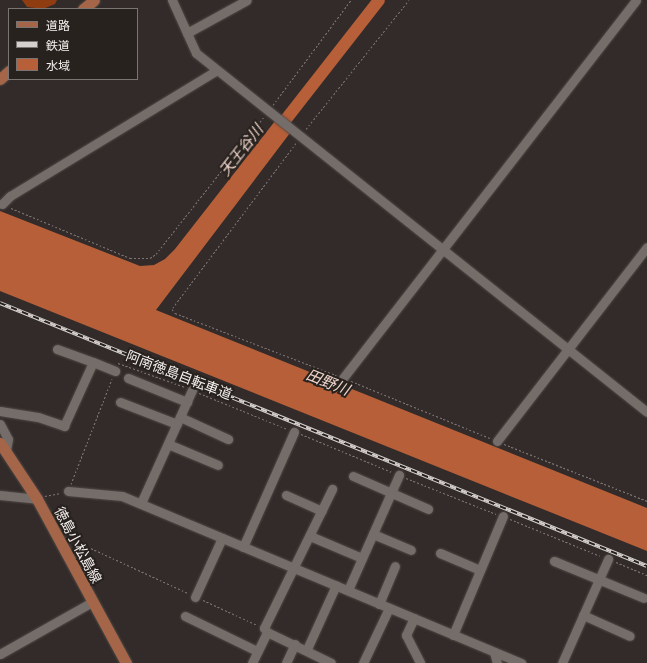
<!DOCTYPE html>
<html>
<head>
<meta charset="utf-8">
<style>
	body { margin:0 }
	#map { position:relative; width:647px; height:663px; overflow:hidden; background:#322b29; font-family:"Libre Baskerville","Noto Sans JP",serif }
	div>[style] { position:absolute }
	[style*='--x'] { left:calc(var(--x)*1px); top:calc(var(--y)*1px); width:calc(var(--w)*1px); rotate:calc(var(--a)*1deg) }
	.forest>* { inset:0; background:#903c11 }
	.water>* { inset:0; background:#b65f38 }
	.river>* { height:12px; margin:-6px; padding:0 6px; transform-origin:6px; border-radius:6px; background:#b65f38 }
	.path>* { height:1px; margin-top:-0.5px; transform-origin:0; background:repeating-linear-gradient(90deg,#7d7674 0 2px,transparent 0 4px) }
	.roads { filter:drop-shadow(0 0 1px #4f4946) drop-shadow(0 0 1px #4f4946) }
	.minor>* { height:9px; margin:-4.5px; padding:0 4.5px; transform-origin:4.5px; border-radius:4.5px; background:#756d69 }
	.major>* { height:11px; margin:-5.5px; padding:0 5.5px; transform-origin:5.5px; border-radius:5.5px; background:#a46549 }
	.rail>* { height:3.5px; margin-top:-1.75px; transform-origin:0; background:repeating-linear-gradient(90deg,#28221f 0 6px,#d5d0ce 0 12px); box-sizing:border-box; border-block:1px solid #d5d0ce }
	span { translate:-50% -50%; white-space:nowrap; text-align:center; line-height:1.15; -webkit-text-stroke:4px #28221f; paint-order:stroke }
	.street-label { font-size:14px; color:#f5f0ee }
	.water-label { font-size:15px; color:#f0d7cd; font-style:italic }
	.legend { position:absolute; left:8px; top:8px; width:130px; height:72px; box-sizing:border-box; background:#28221f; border:1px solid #7a7472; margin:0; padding:5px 7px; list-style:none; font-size:12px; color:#f5f0ee }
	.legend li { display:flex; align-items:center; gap:8px; height:20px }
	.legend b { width:20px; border:1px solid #7a7472 }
</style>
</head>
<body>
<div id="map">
	<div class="forest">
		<div style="clip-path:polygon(22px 0,57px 0,55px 4px,43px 9px,27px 7px)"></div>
	</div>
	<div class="water">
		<div style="clip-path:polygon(275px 121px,290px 133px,156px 310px,647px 508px,647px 551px,0 291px,0 211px,140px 266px,154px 265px,165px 259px,175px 249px)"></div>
	</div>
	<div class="river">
		<div style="--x:276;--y:132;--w:167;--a:-52"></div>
	</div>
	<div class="path">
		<div style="--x:273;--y:105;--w:131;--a:-53.4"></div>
		<div style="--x:306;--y:129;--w:165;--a:-51.4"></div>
		<div style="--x:296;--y:143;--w:207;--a:126.8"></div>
		<div style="--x:172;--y:309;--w:5;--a:53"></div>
		<div style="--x:175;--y:313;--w:173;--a:21.1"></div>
		<div style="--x:11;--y:208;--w:129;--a:22.8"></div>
		<div style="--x:130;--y:258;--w:20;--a:0"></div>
		<div style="--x:150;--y:258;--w:7;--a:-34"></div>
		<div style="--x:156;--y:254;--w:174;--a:-51.8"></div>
		<div style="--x:118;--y:363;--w:71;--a:19.7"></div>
		<div style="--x:351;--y:381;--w:150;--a:22.3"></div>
		<div style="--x:199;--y:393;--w:95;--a:22.2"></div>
		<div style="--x:301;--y:434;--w:99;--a:22.7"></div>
		<div style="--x:504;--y:444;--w:154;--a:21.7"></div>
		<div style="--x:406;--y:478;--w:97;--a:21.8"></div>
		<div style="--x:71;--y:484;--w:113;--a:-68.7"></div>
		<div style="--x:45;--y:496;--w:16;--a:-11"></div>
		<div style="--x:510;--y:519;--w:97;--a:22.3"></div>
		<div style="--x:69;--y:538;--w:131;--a:24.8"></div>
		<div style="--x:616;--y:562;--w:34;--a:23"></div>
		<div style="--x:203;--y:600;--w:60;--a:24.8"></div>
	</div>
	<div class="roads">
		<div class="minor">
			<div style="--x:172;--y:0;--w:58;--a:65.6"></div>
			<div style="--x:196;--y:53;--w:576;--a:38.52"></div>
			<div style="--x:187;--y:33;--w:68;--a:-28.8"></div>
			<div style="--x:2;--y:204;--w:11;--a:-45"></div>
			<div style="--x:10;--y:196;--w:242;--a:-31.3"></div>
			<div style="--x:57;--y:349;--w:38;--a:20"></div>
			<div style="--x:128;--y:378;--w:64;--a:22.1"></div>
			<div style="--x:343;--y:378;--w:478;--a:-52.2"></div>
			<div style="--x:120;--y:402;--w:61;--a:21.1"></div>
			<div style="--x:0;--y:411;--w:38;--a:9"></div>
			<div style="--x:38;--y:417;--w:28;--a:19"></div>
			<div style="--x:64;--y:426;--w:70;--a:-65.6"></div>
			<div style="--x:93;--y:362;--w:24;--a:22"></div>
			<div style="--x:180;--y:417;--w:53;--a:24.6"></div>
			<div style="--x:0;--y:424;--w:17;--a:62"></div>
			<div style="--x:8;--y:439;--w:11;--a:100"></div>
			<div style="--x:497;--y:441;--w:245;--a:-52.3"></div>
			<div style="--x:168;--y:444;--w:54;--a:22.8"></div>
			<div style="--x:353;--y:476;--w:82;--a:23.7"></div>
			<div style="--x:68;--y:491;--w:54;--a:5.3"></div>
			<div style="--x:122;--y:496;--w:433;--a:22.7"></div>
			<div style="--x:0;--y:495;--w:37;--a:6"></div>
			<div style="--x:286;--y:495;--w:39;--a:24"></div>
			<div style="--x:141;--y:503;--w:124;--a:-65.7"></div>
			<div style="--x:373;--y:534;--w:41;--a:22.8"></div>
			<div style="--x:310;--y:536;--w:56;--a:22.9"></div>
			<div style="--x:243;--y:547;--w:126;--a:-66.1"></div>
			<div style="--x:440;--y:553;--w:43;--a:23"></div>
			<div style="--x:554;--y:561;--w:97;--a:22.3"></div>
			<div style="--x:348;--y:590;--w:126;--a:-66.1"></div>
			<div style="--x:195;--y:597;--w:65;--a:-65.4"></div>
			<div style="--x:379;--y:604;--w:41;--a:-67.2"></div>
			<div style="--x:583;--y:615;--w:51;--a:24.1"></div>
			<div style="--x:185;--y:616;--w:80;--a:25.9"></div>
			<div style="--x:414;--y:618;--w:19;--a:115"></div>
			<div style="--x:406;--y:635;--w:31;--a:63"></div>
			<div style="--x:267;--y:632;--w:71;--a:25.8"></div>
			<div style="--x:453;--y:635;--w:129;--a:-67.2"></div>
			<div style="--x:307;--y:649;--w:70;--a:-65.6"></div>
			<div style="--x:494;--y:652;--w:11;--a:75"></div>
			<div style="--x:0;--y:654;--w:106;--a:-29.5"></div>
			<div style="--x:252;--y:663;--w:34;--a:-64"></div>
			<div style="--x:267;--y:632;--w:5;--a:-127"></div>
			<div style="--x:264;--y:628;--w:155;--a:-63.9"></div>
			<div style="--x:286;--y:663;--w:21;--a:-65"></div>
			<div style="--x:363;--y:663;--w:61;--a:-64.7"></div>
			<div style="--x:562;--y:663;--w:114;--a:-66.1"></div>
		</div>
		<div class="major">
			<div style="--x:83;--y:9;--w:14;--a:-39"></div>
			<div style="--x:0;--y:79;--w:12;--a:-42"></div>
			<div style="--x:0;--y:443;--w:67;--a:56.5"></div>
			<div style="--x:37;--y:499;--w:187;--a:61.5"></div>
		</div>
	</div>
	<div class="rail">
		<div style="--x:0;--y:303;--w:698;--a:22.12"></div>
	</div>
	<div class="street-label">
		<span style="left:179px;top:375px;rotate:21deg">阿南徳島自転車道</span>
		<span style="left:78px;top:545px;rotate:62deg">徳島小松島線</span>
	</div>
	<div class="water-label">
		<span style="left:241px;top:150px;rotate:-52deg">天王谷川</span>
		<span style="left:328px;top:382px;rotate:22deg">田野川</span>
	</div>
	<ul class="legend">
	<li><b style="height:5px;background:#a46549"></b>道路</li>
	<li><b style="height:5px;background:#d5d0ce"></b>鉄道</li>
	<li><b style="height:11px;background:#b65f38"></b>水域</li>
	</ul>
</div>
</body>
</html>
